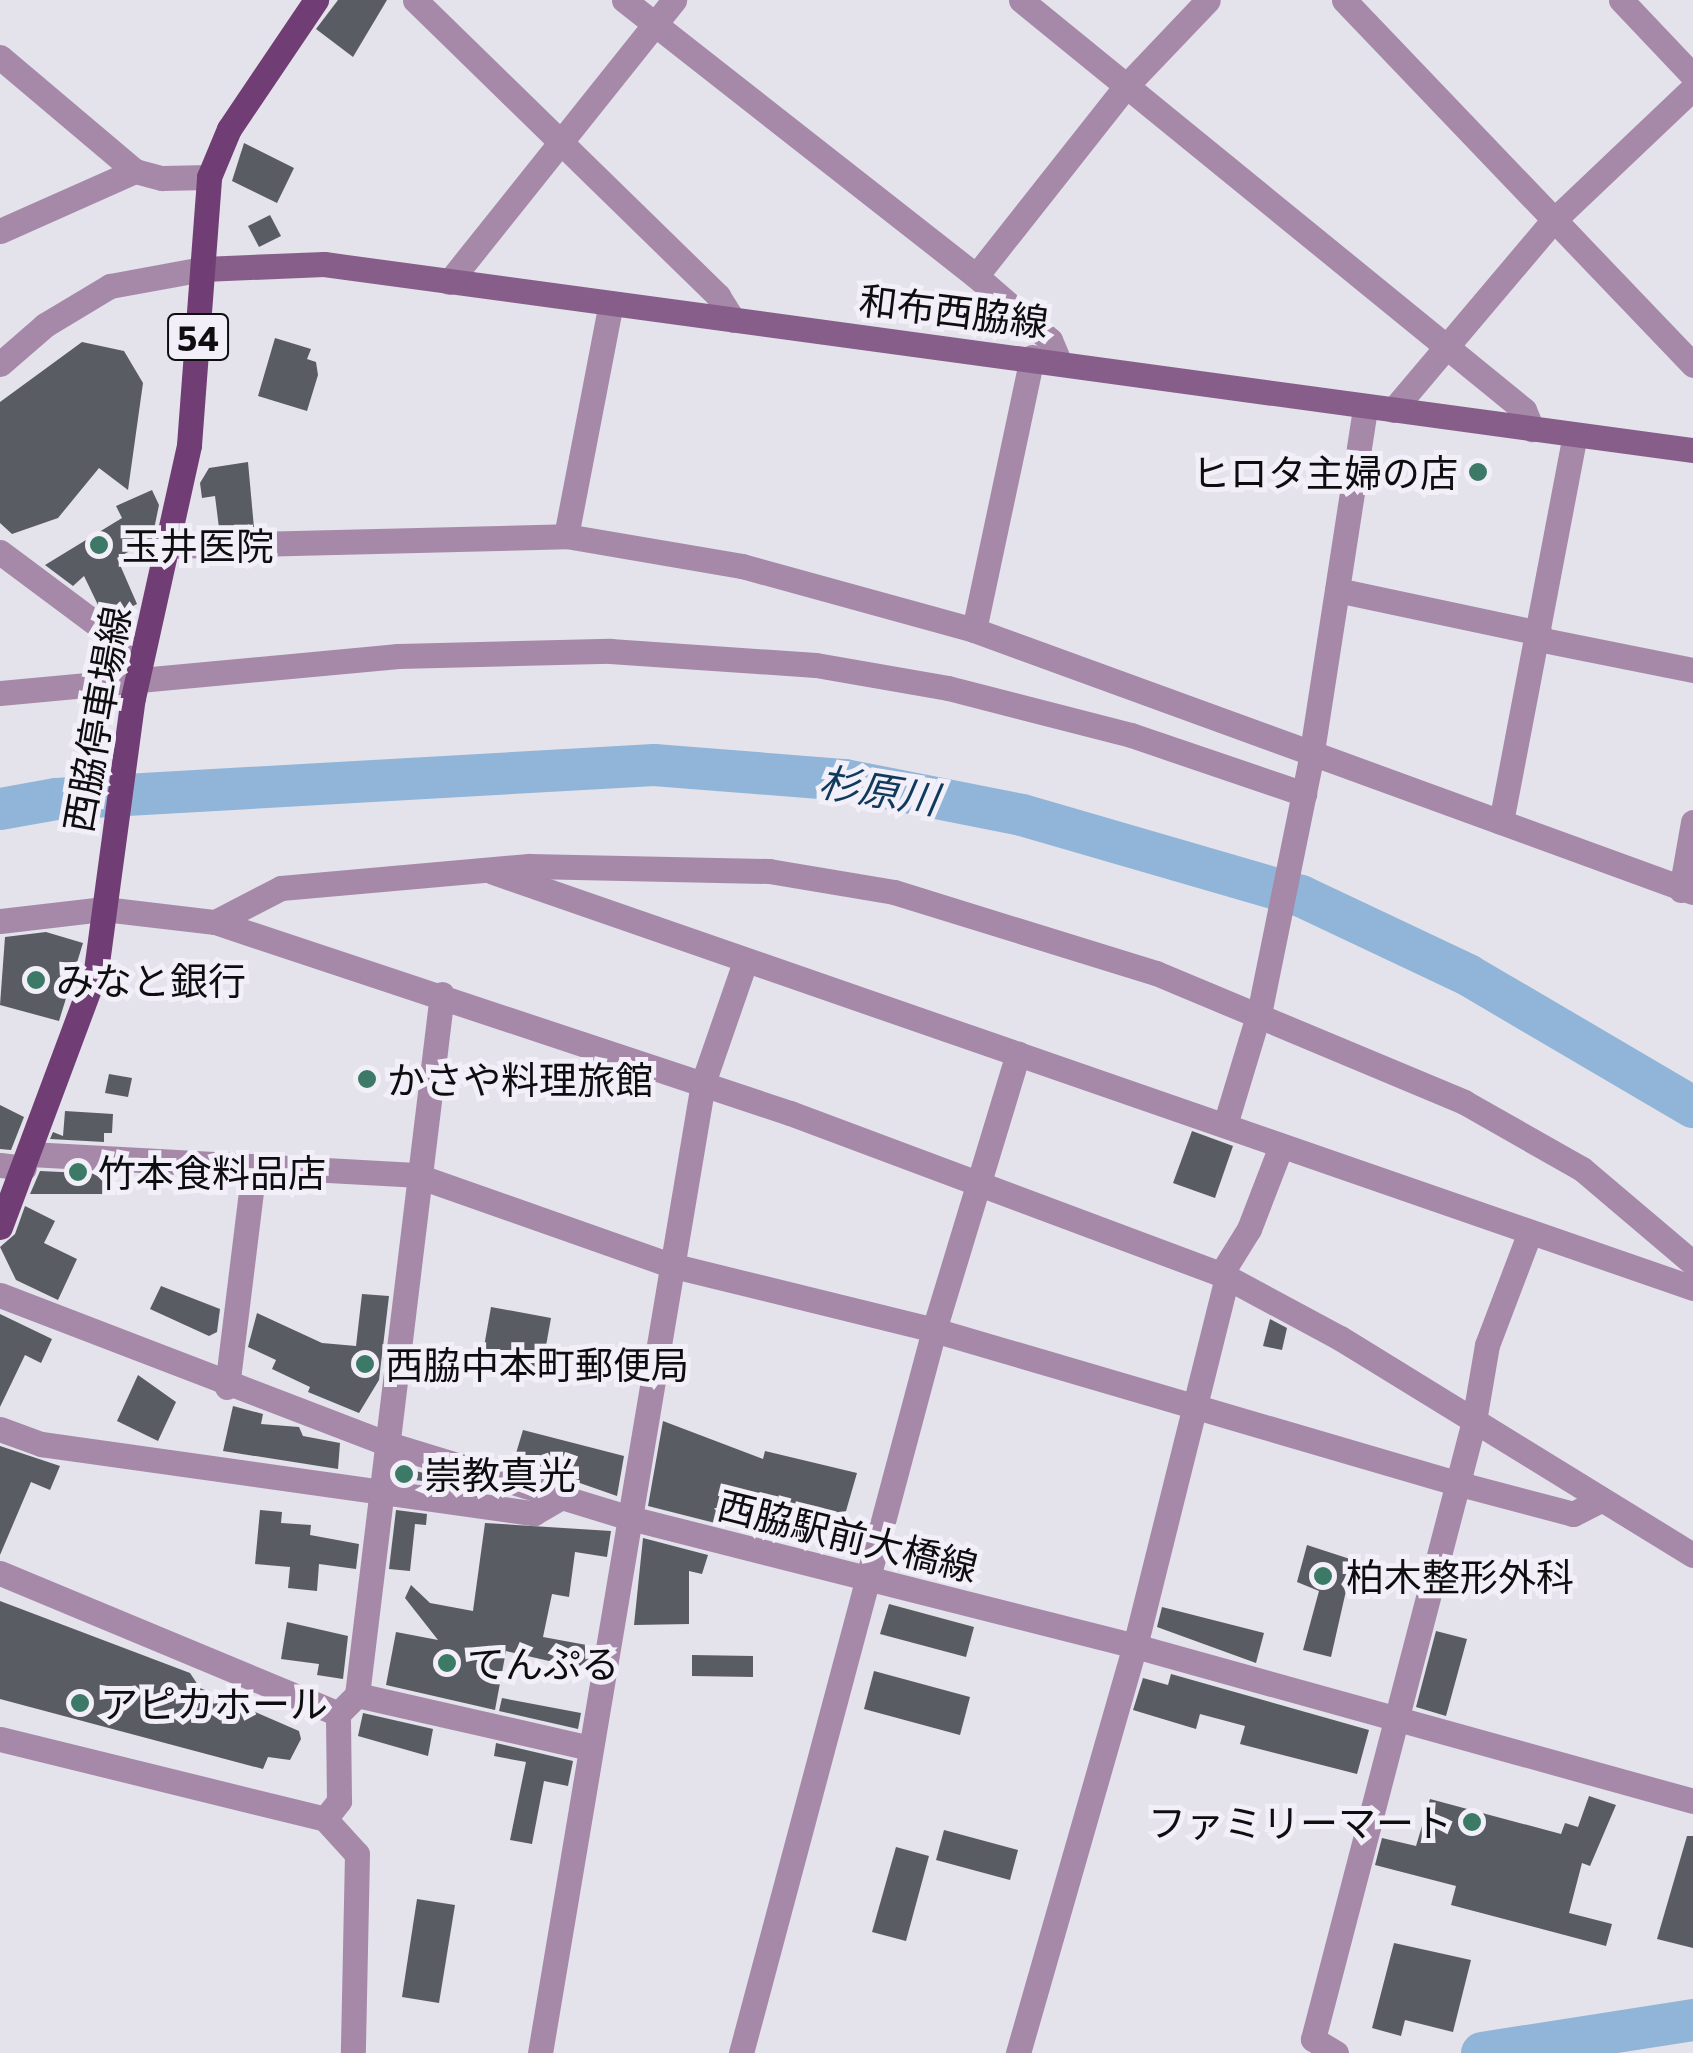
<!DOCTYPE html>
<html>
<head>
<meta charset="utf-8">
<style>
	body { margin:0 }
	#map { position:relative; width:1693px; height:2053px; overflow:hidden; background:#e4e2eb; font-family:Commissioner,"Noto Sans JP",sans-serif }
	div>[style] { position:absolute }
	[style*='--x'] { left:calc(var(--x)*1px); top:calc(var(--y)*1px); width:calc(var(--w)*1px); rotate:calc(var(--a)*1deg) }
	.river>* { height:42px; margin:-21px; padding:0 21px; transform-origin:21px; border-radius:21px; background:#90b5d8 }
	.building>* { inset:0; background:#5a5c64 }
	.minor>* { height:25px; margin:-12.5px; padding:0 12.5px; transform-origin:12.5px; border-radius:12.5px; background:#a689a8 }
	.tertiary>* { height:25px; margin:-12.5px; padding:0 12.5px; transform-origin:12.5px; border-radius:12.5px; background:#a689a8 }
	.secondary>* { height:25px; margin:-12.5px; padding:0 12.5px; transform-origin:12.5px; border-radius:12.5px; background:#875d8a }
	.primary>* { height:25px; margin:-12.5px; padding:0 12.5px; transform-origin:12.5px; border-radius:12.5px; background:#703d75 }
	.dots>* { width:28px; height:28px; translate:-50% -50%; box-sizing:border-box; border:5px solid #f2eff8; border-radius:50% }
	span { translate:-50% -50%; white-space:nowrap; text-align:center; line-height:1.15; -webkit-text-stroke:10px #f2eff8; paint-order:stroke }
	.shield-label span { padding:2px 8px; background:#f2eff8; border:2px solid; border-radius:8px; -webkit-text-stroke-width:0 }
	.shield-label { font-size:35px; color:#0e0d10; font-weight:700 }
	.street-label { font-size:38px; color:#0e0d10 }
	.poi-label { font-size:38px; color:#0e0d10 }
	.right { translate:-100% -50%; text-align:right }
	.left { translate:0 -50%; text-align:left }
	.water-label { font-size:40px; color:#103a5c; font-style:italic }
</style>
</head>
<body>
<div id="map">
	<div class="river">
		<div style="--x:0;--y:809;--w:57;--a:-10.1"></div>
		<div style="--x:56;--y:799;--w:599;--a:-3.25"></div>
		<div style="--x:654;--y:765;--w:192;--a:4.5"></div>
		<div style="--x:845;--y:780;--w:180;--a:11.2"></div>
		<div style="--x:1022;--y:815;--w:291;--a:16.2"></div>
		<div style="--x:1301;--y:896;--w:185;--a:25.3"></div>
		<div style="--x:1468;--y:975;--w:261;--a:30.4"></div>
		<div style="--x:1482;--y:2053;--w:214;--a:-8.9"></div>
	</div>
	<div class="building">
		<div style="clip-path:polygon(338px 0,387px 0,353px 57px,316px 29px)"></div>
		<div style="clip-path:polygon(244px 143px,294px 168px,277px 203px,232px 181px)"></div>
		<div style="clip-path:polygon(270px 215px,281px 236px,259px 247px,248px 226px)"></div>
		<div style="clip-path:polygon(275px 338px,311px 349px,307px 359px,316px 362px,318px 375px,307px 411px,258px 396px)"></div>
		<div style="clip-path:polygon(82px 342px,124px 351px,143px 383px,128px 490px,99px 468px,58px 518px,12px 534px,0 523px,0 402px)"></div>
		<div style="clip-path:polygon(248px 462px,254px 528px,219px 528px,215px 496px,202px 498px,200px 483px,209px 468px)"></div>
		<div style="clip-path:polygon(152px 490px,159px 505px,152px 539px,117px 558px,137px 604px,113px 616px,98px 605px,84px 576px,73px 586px,45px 565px,122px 518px,116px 506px)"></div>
		<div style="clip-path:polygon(46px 932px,83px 943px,59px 1021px,0 1005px,5px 937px)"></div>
		<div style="clip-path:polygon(109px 1074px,132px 1078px,128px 1097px,105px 1093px)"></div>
		<div style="clip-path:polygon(0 1105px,24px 1117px,11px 1150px,0 1149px)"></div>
		<div style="clip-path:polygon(65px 1111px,113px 1114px,112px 1133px,104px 1133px,104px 1142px,50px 1139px,53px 1132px,63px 1136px)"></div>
		<div style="clip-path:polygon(1192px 1131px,1233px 1146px,1215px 1198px,1173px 1183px)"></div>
		<div style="clip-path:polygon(40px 1171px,104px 1174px,104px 1194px,30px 1194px)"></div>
		<div style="clip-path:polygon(25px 1206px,55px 1221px,44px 1243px,77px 1259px,58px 1300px,16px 1280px,0 1247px,15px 1234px)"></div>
		<div style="clip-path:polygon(161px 1286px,220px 1309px,217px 1332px,209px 1336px,150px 1309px)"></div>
		<div style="clip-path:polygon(362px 1294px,389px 1296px,379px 1380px,359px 1413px,308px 1392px,310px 1387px,272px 1369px,276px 1360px,248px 1347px,257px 1313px,322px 1343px,356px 1346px)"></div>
		<div style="clip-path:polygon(491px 1307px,551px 1318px,542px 1368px,482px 1358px)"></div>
		<div style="clip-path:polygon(0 1314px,52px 1339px,41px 1363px,25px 1355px,0 1407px)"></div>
		<div style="clip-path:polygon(1270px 1319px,1287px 1328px,1282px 1350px,1263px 1346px)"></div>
		<div style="clip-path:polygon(138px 1375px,176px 1402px,158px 1441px,117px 1421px)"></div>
		<div style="clip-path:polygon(233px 1406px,263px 1414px,261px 1424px,299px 1427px,303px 1436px,340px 1443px,338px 1469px,223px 1451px)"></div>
		<div style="clip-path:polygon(663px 1421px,763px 1459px,765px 1451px,857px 1473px,844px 1518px,790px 1503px,786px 1520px,762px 1513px,766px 1498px,725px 1486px,715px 1523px,648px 1506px)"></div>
		<div style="clip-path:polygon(523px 1430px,624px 1456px,617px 1496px,514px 1460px)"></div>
		<div style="clip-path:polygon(0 1446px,60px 1466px,50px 1490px,31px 1482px,0 1555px)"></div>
		<div style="clip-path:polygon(401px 1467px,431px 1475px,430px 1482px,400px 1478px)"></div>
		<div style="clip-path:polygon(260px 1510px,282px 1512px,281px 1523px,311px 1525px,310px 1535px,359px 1544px,356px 1569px,319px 1564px,317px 1591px,288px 1588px,290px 1567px,255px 1564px)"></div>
		<div style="clip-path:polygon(396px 1510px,427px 1514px,426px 1525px,415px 1524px,410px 1571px,389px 1569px)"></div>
		<div style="clip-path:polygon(840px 1522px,863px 1529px,855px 1556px,832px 1550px)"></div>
		<div style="clip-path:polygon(485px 1523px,611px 1531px,607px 1557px,575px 1552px,569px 1597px,552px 1594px,543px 1637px,592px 1646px,588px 1670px,506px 1651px,495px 1710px,386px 1685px,396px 1632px,438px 1640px,405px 1598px,411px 1585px,430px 1603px,473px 1611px)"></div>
		<div style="clip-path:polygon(643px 1538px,708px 1555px,702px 1574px,689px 1571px,689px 1624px,634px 1625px)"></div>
		<div style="clip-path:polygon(1307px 1545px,1353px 1560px,1331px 1657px,1303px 1650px,1319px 1591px,1297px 1582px)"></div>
		<div style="clip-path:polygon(0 1601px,190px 1673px,200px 1688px,299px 1731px,301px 1739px,290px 1760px,268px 1757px,263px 1769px,0 1699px)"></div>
		<div style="clip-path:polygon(889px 1604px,974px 1627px,966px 1657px,880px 1634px)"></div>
		<div style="clip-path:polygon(1162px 1607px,1264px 1633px,1256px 1663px,1157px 1627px)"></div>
		<div style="clip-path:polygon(287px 1622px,348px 1636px,343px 1679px,317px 1675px,319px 1664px,281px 1659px)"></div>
		<div style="clip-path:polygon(1436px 1631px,1467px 1639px,1446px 1716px,1416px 1707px)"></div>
		<div style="clip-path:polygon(692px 1655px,753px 1656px,753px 1677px,692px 1676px)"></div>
		<div style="clip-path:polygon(874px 1671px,970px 1697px,960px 1735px,864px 1709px)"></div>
		<div style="clip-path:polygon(1171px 1674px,1369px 1730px,1357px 1774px,1240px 1744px,1245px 1726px,1200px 1714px,1196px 1729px,1133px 1710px,1143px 1678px,1168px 1685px)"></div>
		<div style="clip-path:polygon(502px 1698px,581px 1713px,578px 1729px,499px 1711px)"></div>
		<div style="clip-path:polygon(363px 1713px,433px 1729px,428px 1756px,358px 1736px)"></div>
		<div style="clip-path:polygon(496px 1743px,573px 1761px,568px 1786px,544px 1781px,532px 1844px,510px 1840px,526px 1762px,494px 1756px)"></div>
		<div style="clip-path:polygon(1589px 1796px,1616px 1805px,1590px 1866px,1582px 1863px,1569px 1913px,1612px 1924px,1606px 1946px,1451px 1905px,1456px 1886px,1375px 1865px,1382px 1838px,1416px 1846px,1430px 1799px,1561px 1834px,1565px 1823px,1578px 1827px)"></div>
		<div style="clip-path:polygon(944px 1830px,1018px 1850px,1010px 1880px,936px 1860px)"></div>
		<div style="clip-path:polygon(1687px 1836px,1693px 1836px,1693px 1948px,1657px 1939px)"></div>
		<div style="clip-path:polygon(896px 1847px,929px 1856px,906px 1941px,872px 1932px)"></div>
		<div style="clip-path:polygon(417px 1899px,455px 1905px,439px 2003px,402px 1997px)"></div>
		<div style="clip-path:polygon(1394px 1943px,1471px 1960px,1453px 2032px,1405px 2020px,1401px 2036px,1372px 2028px)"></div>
	</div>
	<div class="minor">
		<div style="--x:415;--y:0;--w:424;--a:44.3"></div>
		<div style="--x:718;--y:296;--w:28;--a:58"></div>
		<div style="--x:624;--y:0;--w:447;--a:38.1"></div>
		<div style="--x:976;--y:276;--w:98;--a:40.9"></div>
		<div style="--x:1050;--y:340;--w:23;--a:67"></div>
		<div style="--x:1021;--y:0;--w:649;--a:39.18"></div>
		<div style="--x:1524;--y:410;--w:21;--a:67"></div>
		<div style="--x:1344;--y:0;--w:505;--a:46.28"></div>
		<div style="--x:1621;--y:0;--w:105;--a:46.5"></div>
		<div style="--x:0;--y:57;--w:177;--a:40.2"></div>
		<div style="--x:135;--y:171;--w:28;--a:15"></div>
		<div style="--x:162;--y:178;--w:47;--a:-1.2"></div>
		<div style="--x:0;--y:231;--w:148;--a:-24"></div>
		<div style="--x:976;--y:276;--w:243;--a:-51.7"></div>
		<div style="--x:1127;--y:85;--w:117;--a:-46.4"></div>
		<div style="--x:449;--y:282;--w:361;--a:-51.4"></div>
		<div style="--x:1393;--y:410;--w:248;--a:-49.8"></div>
		<div style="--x:1553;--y:221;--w:193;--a:-43.5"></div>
		<div style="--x:566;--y:536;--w:237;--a:-79.1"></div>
		<div style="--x:168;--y:546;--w:398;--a:-1.4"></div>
		<div style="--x:566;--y:536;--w:179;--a:9.7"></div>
		<div style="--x:742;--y:566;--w:241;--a:15.4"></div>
		<div style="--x:974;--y:630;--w:765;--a:20.02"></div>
		<div style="--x:0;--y:552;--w:176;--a:36.7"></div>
		<div style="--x:1337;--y:590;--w:207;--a:12"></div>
		<div style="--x:974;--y:630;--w:279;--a:-78"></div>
		<div style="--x:1538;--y:639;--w:158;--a:11.3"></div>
		<div style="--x:0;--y:693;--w:400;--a:-5.3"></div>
		<div style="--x:398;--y:656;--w:212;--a:-1.4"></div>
		<div style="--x:610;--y:651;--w:206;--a:3.9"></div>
		<div style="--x:816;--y:665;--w:134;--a:9.9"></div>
		<div style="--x:948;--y:688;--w:189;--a:14.4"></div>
		<div style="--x:1131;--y:735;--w:183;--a:18.8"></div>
		<div style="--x:1501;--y:822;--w:394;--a:-79.2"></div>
		<div style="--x:493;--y:872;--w:1270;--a:19.12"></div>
		<div style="--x:1681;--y:890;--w:69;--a:-80"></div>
		<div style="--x:0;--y:921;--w:105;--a:-6.6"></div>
		<div style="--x:104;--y:909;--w:112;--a:6.7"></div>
		<div style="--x:215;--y:922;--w:74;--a:-27.3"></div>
		<div style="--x:281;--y:888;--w:249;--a:-5.1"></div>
		<div style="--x:529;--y:866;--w:240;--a:1.2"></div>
		<div style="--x:769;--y:871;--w:127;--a:9.5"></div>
		<div style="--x:894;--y:892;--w:274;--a:17.2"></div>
		<div style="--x:1156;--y:973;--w:334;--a:22.7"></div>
		<div style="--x:1464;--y:1102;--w:136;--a:29.6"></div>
		<div style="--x:1582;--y:1169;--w:145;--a:40.3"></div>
		<div style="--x:215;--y:922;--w:606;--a:18.38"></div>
		<div style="--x:790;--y:1113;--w:460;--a:20.5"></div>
		<div style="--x:1221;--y:1274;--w:135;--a:28.3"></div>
		<div style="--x:1340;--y:1338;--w:414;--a:31.6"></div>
		<div style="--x:1225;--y:1125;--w:121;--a:-73.2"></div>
		<div style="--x:1260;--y:1009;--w:250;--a:-78.5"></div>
		<div style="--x:1310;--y:764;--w:361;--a:-81.2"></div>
		<div style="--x:30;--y:1154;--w:386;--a:3.1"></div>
		<div style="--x:415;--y:1175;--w:270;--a:19.4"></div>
		<div style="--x:670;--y:1265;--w:272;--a:13.8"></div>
		<div style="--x:934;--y:1330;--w:544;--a:16.34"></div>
		<div style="--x:1456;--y:1483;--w:121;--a:14.8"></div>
		<div style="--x:1573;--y:1514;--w:28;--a:-27"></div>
		<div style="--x:0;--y:1165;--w:24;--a:7"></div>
		<div style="--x:1221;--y:1274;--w:53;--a:-58.1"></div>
		<div style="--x:1249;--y:1229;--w:89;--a:-68.9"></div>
		<div style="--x:227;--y:1387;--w:223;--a:-83"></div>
		<div style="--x:0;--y:1429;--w:44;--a:20.1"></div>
		<div style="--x:41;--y:1444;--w:498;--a:8"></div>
		<div style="--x:534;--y:1513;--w:32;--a:-30"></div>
		<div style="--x:0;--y:1573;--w:366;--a:22.6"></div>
		<div style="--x:338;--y:1714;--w:27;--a:-45"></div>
		<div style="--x:357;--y:1695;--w:706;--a:-83.09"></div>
		<div style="--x:357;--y:1695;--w:239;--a:12.8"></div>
		<div style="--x:325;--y:1819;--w:47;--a:47.6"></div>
		<div style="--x:357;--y:1854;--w:199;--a:91.2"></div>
		<div style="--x:540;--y:2053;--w:984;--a:-80.46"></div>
		<div style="--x:703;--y:1083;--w:128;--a:-70.9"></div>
		<div style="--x:741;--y:2053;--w:748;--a:-75.05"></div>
		<div style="--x:934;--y:1330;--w:289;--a:-73.1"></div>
		<div style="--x:1018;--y:2053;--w:423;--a:-74"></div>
		<div style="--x:1135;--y:1646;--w:380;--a:-76"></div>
		<div style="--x:1336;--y:2053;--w:27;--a:-149"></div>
		<div style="--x:1313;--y:2039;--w:639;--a:-75.4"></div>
		<div style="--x:1474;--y:1421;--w:77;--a:-80.3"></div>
		<div style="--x:1487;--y:1345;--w:121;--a:-69.2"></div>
	</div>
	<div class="tertiary">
		<div style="--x:0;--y:364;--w:60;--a:-40.9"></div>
		<div style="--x:45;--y:325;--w:76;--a:-31"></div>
		<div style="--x:110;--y:286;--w:95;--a:-10.4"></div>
		<div style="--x:0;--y:1295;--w:416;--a:21"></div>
		<div style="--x:388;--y:1444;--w:253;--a:17"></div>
		<div style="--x:630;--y:1518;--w:521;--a:14.22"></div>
		<div style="--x:1135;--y:1646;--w:579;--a:15.52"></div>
		<div style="--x:0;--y:1739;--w:335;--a:13.8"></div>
		<div style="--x:325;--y:1819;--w:23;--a:-52"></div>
		<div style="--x:339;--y:1801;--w:87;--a:-90.7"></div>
	</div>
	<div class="secondary">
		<div style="--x:203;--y:269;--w:121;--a:-2.4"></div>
		<div style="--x:324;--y:264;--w:1382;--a:7.74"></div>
	</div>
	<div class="primary">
		<div style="--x:0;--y:1227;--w:274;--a:-69.5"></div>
		<div style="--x:96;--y:970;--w:275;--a:-82.3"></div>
		<div style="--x:133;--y:698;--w:259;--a:-77.5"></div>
		<div style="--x:189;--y:445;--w:269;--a:-85.7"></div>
		<div style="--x:209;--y:177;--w:52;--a:-67.4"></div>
		<div style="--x:229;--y:129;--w:156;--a:-56"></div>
	</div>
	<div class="dots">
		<div style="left:1478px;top:472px;background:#3c7a67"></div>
		<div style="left:99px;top:545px;background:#3c7a67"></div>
		<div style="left:36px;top:980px;background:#3c7a67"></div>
		<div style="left:367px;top:1079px;background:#3c7a67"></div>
		<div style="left:78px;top:1172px;background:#3c7a67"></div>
		<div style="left:365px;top:1364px;background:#3c7a67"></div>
		<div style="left:404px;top:1474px;background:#3c7a67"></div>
		<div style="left:1323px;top:1576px;background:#3c7a67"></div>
		<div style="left:447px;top:1663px;background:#3c7a67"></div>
		<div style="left:80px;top:1703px;background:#3c7a67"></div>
		<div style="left:1472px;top:1822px;background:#3c7a67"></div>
	</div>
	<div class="shield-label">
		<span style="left:198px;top:337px">54</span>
	</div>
	<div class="street-label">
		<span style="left:954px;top:310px;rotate:7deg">和布西脇線</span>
		<span style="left:96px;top:719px;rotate:-80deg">西脇停車場線</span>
		<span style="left:848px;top:1535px;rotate:14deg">西脇駅前大橋線</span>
	</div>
	<div class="poi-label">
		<span class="right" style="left:1458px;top:472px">ヒロタ主婦の店</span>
		<span class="left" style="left:122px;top:545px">玉井医院</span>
		<span class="left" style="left:56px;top:980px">みなと銀行</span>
		<span class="left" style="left:387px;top:1079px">かさや料理旅館</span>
		<span class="left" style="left:98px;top:1172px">竹本食料品店</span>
		<span class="left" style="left:385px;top:1364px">西脇中本町郵便局</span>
		<span class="left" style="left:424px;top:1474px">崇教真光</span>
		<span class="left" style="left:1346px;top:1576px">柏木整形外科</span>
		<span class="left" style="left:467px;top:1663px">てんぷる</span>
		<span class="left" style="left:100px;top:1703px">アピカホール</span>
		<span class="right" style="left:1452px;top:1822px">ファミリーマート</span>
	</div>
	<div class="water-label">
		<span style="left:879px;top:789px;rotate:9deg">杉原川</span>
	</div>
</div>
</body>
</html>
